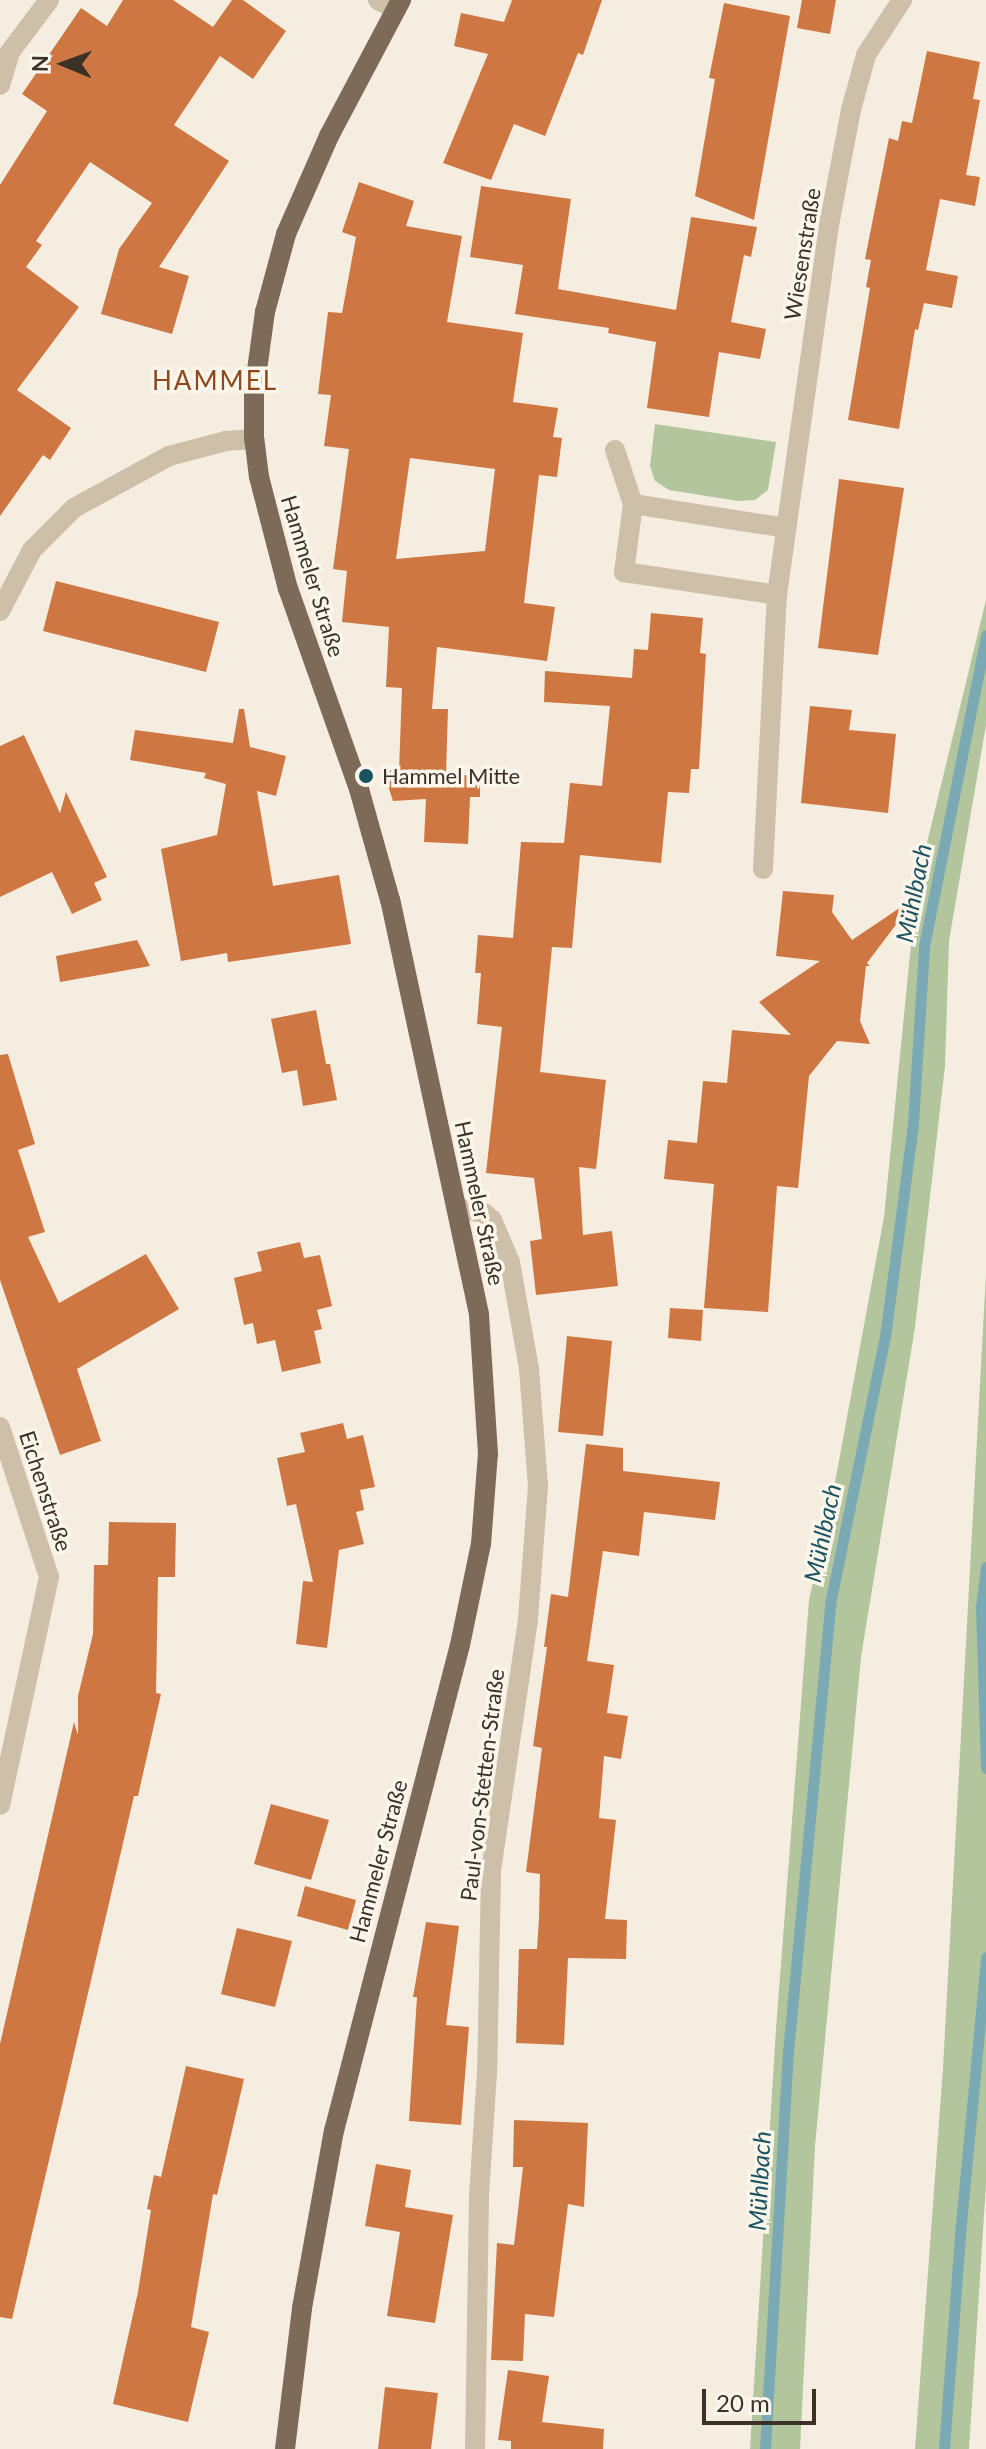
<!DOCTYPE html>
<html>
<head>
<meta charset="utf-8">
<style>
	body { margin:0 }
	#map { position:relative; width:986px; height:2449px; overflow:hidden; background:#f5eddf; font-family:Lato,sans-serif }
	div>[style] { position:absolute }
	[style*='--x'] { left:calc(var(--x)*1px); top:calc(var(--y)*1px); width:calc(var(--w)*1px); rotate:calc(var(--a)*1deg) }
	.green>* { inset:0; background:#b2c59d }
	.stream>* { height:11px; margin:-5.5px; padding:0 5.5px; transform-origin:5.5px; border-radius:5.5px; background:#7baab4 }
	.building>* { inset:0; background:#ce7743 }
	.minor>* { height:20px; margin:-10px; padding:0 10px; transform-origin:10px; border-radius:10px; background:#cebfa9 }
	.major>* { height:20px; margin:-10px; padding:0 10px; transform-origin:10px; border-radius:10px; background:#7e6a59 }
	.dots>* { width:22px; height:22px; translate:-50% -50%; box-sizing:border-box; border:4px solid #fbf6ec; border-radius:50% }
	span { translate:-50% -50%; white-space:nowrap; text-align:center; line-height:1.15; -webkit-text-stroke:7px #fbf6ec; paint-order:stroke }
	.street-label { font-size:22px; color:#3b3129 }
	.poi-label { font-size:22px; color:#3b3129 }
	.left { translate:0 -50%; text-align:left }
	.water-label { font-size:24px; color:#1b5260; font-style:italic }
	.quarter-label { font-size:26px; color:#90471c; letter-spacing:2px }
	.north { position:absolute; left:24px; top:24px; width:80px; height:80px; -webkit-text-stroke:6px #fbf6ec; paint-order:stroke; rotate:271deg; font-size:22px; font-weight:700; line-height:32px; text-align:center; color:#3b3129 }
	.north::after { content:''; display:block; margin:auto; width:28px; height:36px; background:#3b3129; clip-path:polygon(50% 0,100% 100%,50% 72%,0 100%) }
	.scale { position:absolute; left:702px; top:2389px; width:114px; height:36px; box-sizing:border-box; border:4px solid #3b3129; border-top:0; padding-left:10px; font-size:24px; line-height:28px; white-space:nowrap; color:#3b3129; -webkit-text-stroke:6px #fbf6ec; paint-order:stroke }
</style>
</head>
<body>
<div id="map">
	<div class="green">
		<div style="clip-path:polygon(655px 424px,776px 442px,768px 490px,755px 500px,738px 501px,669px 490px,655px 481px,650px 466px)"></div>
		<div style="clip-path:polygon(986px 600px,986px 725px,949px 941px,945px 1066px,915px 1327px,861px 1657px,815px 2146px,800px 2449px,750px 2449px,776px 2029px,809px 1600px,833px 1493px,884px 1217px,917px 884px)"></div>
		<div style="clip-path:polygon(986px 1273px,986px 2184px,969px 2449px,915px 2449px,943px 2068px)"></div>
	</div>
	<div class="stream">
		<div style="--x:986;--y:1567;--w:39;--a:97"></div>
		<div style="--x:981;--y:1606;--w:162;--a:88.2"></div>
		<div style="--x:765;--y:2449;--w:398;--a:-86.7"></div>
		<div style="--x:788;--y:2052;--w:450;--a:-84.6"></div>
		<div style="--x:830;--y:1604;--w:273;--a:-78.4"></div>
		<div style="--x:885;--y:1337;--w:216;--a:-82.5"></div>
		<div style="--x:913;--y:1123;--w:177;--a:-86.4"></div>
		<div style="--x:924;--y:946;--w:317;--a:-78.7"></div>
		<div style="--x:944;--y:2449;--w:216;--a:-85.7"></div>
		<div style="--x:960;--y:2234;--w:278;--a:-84.6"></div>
	</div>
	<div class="building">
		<div style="clip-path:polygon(123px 0,173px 0,213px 27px,232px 0,243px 0,286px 31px,253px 79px,220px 56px,174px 125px,229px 161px,159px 267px,189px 276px,172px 334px,101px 314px,119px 249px,152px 203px,90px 162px,36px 241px,42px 245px,26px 267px,79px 307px,17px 390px,71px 428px,50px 460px,43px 455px,0 516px,0 185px,47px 111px,22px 94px,81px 8px,107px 26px)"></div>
		<div style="clip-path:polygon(512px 0,602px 0,583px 55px,578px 53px,545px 136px,514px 124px,491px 180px,443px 163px,488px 54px,454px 46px,461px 13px,504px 22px)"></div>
		<div style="clip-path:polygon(802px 0,836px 0,830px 34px,797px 28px)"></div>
		<div style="clip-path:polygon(724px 3px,790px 16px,754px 220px,695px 196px,715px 79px,709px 78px)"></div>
		<div style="clip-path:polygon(927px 51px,980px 62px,973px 99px,980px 100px,966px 175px,980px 177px,975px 206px,940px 199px,926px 270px,958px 276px,952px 308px,924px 303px,918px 330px,915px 329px,899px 429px,848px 420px,870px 288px,866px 287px,871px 260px,865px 259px,885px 158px,889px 138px,898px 141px,902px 121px,912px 123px)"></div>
		<div style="clip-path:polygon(evenodd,359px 182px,414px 201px,406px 226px,462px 236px,447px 322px,523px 333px,513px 402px,558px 408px,553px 437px,562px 438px,557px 477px,539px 475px,524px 603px,555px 607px,547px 661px,437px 647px,432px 709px,448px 709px,446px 774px,480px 776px,480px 797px,470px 797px,468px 844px,424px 842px,426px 799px,393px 801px,383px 770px,399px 771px,402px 688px,386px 687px,389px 627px,342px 622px,347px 571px,333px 569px,349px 449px,324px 446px,331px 395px,318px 394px,328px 312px,342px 313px,356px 237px,342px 232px,359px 182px,410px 458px,495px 469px,485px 551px,396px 559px,410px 458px)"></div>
		<div style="clip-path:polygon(481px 186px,571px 199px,558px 289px,676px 310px,691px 217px,757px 227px,751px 257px,744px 255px,731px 322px,766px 329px,760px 359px,719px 352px,709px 417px,647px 408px,656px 342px,608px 333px,609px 328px,515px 314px,523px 265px,470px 257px)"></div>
		<div style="clip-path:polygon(839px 479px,904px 488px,878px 655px,818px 648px)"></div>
		<div style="clip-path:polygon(56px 581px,219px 622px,206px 672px,43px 631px)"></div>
		<div style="clip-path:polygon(651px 613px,703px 618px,700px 653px,706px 654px,699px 769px,691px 769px,689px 793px,668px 792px,661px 863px,580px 855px,572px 948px,552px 947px,540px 1072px,606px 1080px,596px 1169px,579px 1167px,583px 1235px,612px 1231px,618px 1286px,536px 1295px,530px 1241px,542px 1239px,534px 1178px,486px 1173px,502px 1027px,477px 1024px,481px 973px,475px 973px,478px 935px,513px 938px,521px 842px,564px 843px,570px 783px,602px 786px,610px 706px,544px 702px,545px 671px,632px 678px,634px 649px,648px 650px)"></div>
		<div style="clip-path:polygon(810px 706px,852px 710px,849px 730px,896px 734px,888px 813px,801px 803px)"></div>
		<div style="clip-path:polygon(239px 709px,244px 709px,250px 747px,286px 756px,276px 796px,257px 791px,273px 886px,339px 875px,351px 944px,228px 962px,227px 953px,181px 961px,161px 849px,217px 835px,226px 784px,204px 778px,206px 773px,130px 760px,135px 730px,233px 743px)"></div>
		<div style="clip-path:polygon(24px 735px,60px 813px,66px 792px,107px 877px,94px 883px,102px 900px,72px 914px,52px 872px,0 897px,0 746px)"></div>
		<div style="clip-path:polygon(783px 891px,834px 895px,832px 912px,852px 940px,907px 903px,910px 906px,867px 963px,870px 966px,866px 966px,860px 1021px,870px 1044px,837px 1041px,809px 1076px,798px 1188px,777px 1186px,768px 1312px,704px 1308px,714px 1184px,664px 1179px,668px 1140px,697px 1143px,703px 1081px,727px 1083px,732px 1030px,791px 1035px,759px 1002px,820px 961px,776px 956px)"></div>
		<div style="clip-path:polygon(137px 940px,150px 966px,60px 982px,56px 956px)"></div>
		<div style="clip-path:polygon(316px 1010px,326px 1064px,330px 1064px,337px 1100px,303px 1106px,297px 1070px,282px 1073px,271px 1019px)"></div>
		<div style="clip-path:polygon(8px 1054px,35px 1144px,18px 1150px,45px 1232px,28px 1237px,59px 1303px,146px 1254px,179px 1309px,77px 1369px,101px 1441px,60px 1455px,0 1280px,0 1055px)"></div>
		<div style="clip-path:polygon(300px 1242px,304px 1258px,320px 1255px,332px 1306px,317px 1310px,322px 1329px,314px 1331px,321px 1363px,282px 1372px,275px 1340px,257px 1344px,253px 1323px,244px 1325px,234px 1278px,262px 1271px,257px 1252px)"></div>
		<div style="clip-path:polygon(670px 1308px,703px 1310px,701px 1341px,668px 1338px)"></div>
		<div style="clip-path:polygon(567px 1336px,612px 1341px,603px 1436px,558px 1432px)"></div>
		<div style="clip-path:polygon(343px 1423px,347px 1439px,363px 1435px,375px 1487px,360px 1490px,364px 1510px,356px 1512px,364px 1544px,339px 1550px,327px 1648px,296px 1644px,303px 1581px,313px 1582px,296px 1504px,287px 1506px,277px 1458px,305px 1452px,300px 1433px)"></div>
		<div style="clip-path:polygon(586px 1444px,623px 1448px,623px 1471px,720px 1482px,715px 1520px,644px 1512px,639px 1556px,603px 1551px,587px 1661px,614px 1665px,607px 1713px,628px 1716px,621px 1759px,604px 1756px,599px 1818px,616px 1820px,605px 1919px,627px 1920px,626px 1959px,568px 1958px,564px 2045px,516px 2043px,519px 1949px,537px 1949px,539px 1918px,540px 1874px,526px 1872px,542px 1748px,533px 1746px,547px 1647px,544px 1647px,551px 1594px,568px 1597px)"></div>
		<div style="clip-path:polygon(109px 1522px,176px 1523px,175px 1577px,158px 1577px,156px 1693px,161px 1694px,138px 1796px,134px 1796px,12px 2319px,0 2317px,0 2044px,74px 1722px,78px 1735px,78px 1696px,93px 1634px,94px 1565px,108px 1565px)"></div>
		<div style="clip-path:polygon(271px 1804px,329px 1820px,311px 1880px,254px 1864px)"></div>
		<div style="clip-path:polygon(305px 1886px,356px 1900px,348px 1930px,297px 1916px)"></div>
		<div style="clip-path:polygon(426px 1922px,459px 1926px,446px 2025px,469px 2027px,461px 2125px,409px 2121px,417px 1997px,413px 1997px)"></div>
		<div style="clip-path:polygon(237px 1928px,292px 1941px,275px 2007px,221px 1994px)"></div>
		<div style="clip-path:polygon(186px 2066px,244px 2079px,217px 2195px,213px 2194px,191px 2327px,209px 2332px,188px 2422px,113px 2404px,138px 2292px,151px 2210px,147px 2209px,154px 2175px,161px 2177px)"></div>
		<div style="clip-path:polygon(514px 2120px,588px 2123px,584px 2207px,568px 2204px,554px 2317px,525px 2314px,523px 2361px,491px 2360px,497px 2243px,514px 2245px,523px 2167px,513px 2167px)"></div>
		<div style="clip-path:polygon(376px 2164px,411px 2170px,405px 2207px,453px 2215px,435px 2323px,387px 2316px,400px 2232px,365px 2226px)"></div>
		<div style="clip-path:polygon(508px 2370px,549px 2376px,542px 2422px,604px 2429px,603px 2449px,511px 2449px,511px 2441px,498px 2440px)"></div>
		<div style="clip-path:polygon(385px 2387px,438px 2393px,431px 2449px,378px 2449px)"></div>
	</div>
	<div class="minor">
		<div style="--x:378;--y:0;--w:20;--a:27"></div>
		<div style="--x:0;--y:85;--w:34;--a:-73"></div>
		<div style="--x:10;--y:52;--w:65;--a:-53.1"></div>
		<div style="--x:615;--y:450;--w:57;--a:71.6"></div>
		<div style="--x:633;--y:504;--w:69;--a:97.5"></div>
		<div style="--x:624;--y:572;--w:155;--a:8.5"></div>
		<div style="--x:633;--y:504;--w:155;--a:8.9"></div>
		<div style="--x:0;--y:611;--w:69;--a:-62.3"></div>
		<div style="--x:32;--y:550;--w:59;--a:-45"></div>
		<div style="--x:74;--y:508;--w:108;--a:-28.7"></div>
		<div style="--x:169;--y:456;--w:59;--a:-14.7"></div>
		<div style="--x:226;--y:441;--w:28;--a:-4"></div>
		<div style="--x:763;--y:869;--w:274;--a:-87.1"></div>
		<div style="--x:777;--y:595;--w:379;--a:-82"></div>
		<div style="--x:830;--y:220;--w:112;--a:-79.2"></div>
		<div style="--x:851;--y:110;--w:57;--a:-74.7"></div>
		<div style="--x:866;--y:55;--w:66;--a:-56.8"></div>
		<div style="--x:456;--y:1208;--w:28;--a:10"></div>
		<div style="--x:484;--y:1213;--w:11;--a:41"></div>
		<div style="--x:492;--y:1220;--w:46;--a:66.8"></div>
		<div style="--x:510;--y:1262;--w:109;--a:79.9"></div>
		<div style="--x:529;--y:1369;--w:117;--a:85.6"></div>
		<div style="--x:538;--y:1486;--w:134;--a:94.3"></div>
		<div style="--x:528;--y:1620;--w:255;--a:98.4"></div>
		<div style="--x:491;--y:1872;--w:200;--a:91.1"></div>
		<div style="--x:487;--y:2072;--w:125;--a:93.7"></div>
		<div style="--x:479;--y:2197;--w:252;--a:90.9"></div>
		<div style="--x:0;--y:1427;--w:158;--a:71.9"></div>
		<div style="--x:49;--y:1577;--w:233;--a:102.1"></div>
	</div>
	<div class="major">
		<div style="--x:285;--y:2449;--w:142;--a:-83.1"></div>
		<div style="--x:302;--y:2308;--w:180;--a:-79.8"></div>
		<div style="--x:334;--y:2131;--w:502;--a:-75.47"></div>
		<div style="--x:460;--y:1645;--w:103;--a:-78.3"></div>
		<div style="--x:481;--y:1544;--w:90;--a:-85.6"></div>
		<div style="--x:488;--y:1454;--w:140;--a:-93.7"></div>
		<div style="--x:479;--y:1314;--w:423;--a:-102.1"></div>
		<div style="--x:390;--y:900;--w:115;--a:-105.6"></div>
		<div style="--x:359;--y:789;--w:212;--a:-109.5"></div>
		<div style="--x:288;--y:589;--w:116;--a:-104.5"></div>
		<div style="--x:259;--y:477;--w:38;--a:-97"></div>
		<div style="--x:254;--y:439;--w:47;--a:-90"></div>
		<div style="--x:254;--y:392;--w:81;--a:-82.2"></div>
		<div style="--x:265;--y:312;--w:81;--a:-74.9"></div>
		<div style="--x:286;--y:234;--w:107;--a:-66.3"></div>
		<div style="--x:329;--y:136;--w:154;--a:-62.1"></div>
	</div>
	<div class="dots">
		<div style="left:366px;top:776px;background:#1b5260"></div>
	</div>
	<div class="street-label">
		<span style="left:802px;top:254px;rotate:-81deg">Wiesenstraße</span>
		<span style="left:313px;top:576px;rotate:73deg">Hammeler Straße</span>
		<span style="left:480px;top:1203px;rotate:78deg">Hammeler Straße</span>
		<span style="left:46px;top:1491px;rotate:72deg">Eichenstraße</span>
		<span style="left:482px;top:1785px;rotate:-83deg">Paul-von-Stetten-Straße</span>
		<span style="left:378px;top:1861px;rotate:-75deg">Hammeler Straße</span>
	</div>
	<div class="poi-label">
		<span class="left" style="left:382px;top:776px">Hammel Mitte</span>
	</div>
	<div class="water-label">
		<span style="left:913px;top:893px;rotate:-79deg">Mühlbach</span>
		<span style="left:822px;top:1533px;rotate:-78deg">Mühlbach</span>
		<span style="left:759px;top:2181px;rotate:-87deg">Mühlbach</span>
	</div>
	<div class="quarter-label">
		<span style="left:215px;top:381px">HAMMEL</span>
	</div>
	<div class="north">N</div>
	<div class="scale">20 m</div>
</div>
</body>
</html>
